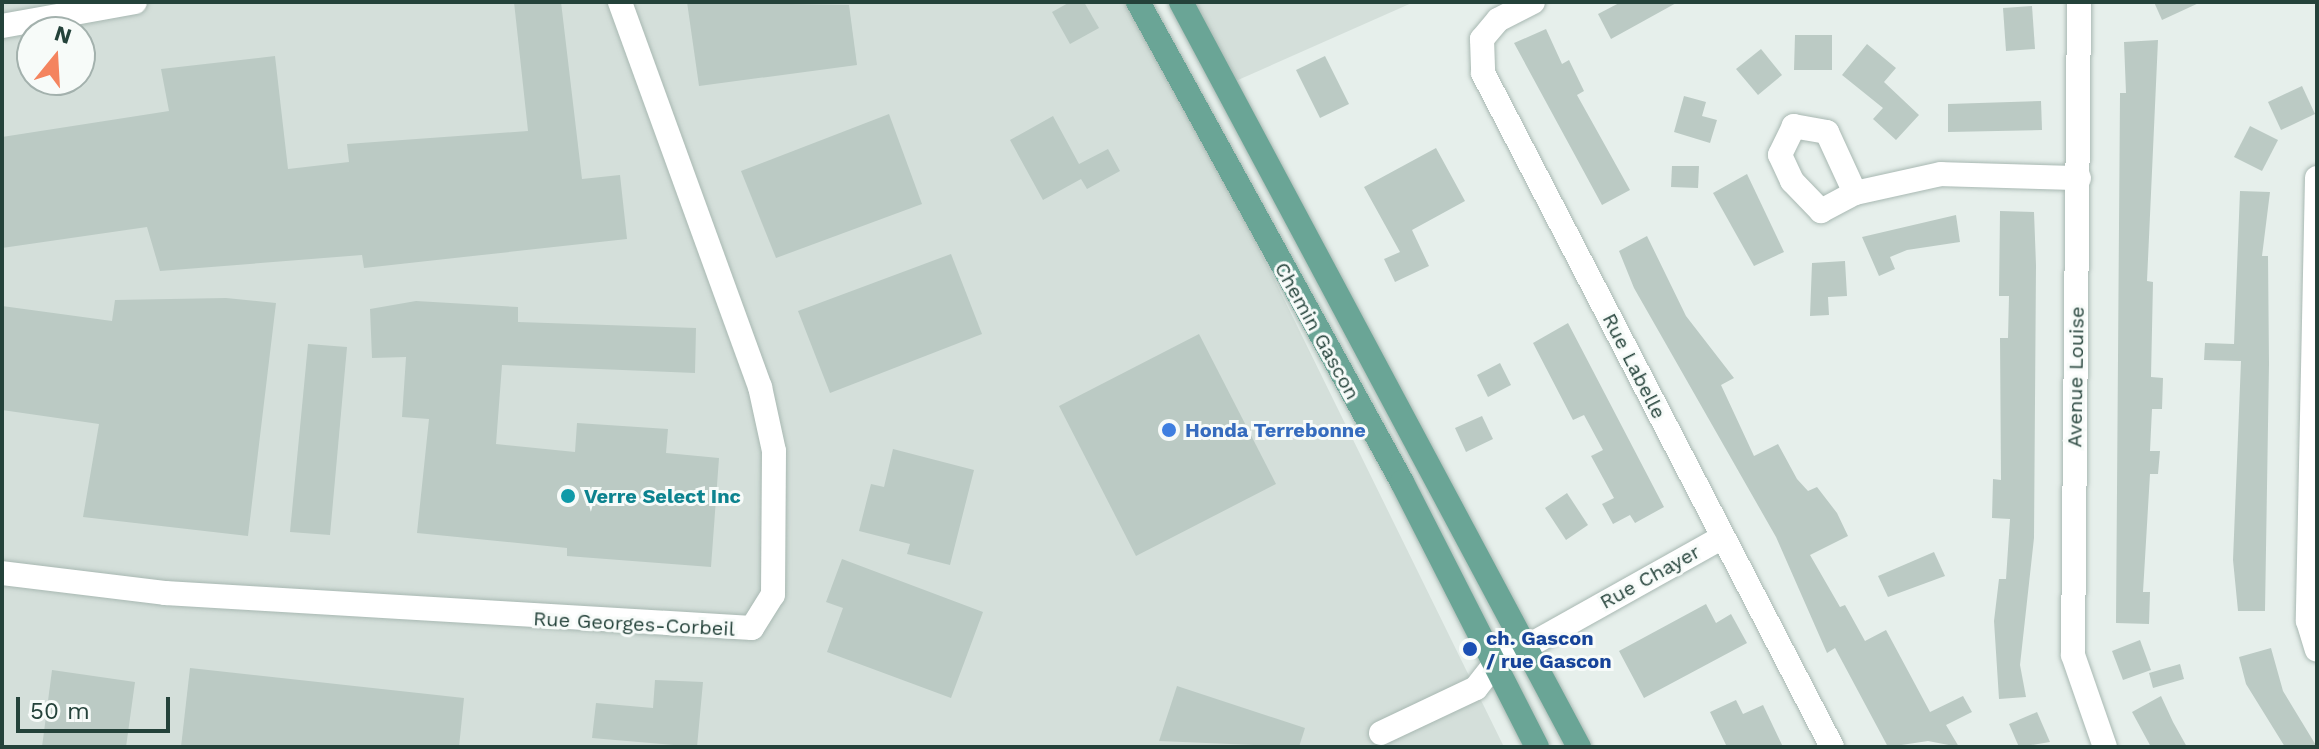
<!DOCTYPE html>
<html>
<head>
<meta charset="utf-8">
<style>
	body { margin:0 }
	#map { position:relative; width:2319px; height:749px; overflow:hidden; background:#e6efeb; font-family:"Work Sans",sans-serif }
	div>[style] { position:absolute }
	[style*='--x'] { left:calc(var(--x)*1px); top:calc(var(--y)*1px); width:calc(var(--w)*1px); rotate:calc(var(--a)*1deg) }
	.built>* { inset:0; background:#d4dfda }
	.building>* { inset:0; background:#bbcac4 }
	.roads { filter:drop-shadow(0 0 2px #a8b8b2) drop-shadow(0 0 2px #a8b8b2) }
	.minor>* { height:24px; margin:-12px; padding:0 12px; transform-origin:12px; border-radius:12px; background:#fff }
	.major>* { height:24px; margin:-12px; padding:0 12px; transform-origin:12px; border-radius:12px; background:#6aa596 }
	.dots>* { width:22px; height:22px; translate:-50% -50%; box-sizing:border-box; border:4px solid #f7fbf9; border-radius:50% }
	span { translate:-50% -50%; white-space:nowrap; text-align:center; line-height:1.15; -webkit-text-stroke:6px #f7fbf9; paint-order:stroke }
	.street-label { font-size:20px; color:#24423a }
	.shop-label { font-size:20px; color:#366cbe; font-weight:700 }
	.left { translate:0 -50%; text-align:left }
	.culture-label { font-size:20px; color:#0d838f; font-weight:700 }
	.transit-label { font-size:20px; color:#164399; font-weight:700 }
	.frame { position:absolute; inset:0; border:4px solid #24423a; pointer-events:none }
	.north { position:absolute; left:16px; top:16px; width:80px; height:80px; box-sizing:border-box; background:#f7fbf9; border:2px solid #a3b1ad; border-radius:50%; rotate:18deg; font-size:22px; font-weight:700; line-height:32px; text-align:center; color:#24423a }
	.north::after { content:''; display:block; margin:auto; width:28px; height:36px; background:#f4845f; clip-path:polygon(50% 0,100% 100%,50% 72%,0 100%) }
	.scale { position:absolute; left:16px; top:697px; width:154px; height:36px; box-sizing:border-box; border:4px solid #24423a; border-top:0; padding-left:10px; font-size:24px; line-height:28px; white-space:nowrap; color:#24423a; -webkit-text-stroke:6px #f7fbf9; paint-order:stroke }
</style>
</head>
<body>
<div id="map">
	<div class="built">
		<div style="clip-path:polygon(evenodd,2px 2px,1138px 2px,1504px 747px,2px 747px,2px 2px,32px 32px,80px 32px,80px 80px,32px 80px,32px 32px)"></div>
		<div style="clip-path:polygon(1179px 2px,1414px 2px,1229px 84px)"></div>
	</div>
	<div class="building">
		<div style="clip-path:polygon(514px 2px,561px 2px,582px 179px,620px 175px,627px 239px,364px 268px,362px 255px,160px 271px,147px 227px,2px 248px,2px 137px,169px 111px,161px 69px,275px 56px,288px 169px,349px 162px,347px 144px,528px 131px)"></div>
		<div style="clip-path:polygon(687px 2px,849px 5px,857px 65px,699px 86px)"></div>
		<div style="clip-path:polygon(1070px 2px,1084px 2px,1099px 28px,1070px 44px,1052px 12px)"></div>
		<div style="clip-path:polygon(1621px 2px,1678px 2px,1611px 39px,1598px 14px)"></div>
		<div style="clip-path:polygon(2154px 2px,2201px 2px,2162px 20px)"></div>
		<div style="clip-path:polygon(2032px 6px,2035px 49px,2006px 51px,2003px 8px)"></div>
		<div style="clip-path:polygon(1546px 29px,1562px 64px,1569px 60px,1584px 91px,1577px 95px,1630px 190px,1602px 205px,1514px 43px)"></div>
		<div style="clip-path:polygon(1795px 35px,1832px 35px,1832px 70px,1794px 70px)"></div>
		<div style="clip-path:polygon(2158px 40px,2147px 281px,2153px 282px,2151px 377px,2163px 378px,2162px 409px,2152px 409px,2150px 451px,2160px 451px,2158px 474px,2150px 474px,2143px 592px,2150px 592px,2149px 624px,2116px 623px,2120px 93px,2126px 93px,2124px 42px)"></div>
		<div style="clip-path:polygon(1867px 44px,1896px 68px,1884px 82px,1919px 115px,1896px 140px,1873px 119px,1883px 108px,1842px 75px)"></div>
		<div style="clip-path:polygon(1761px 49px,1782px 75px,1758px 95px,1736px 69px)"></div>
		<div style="clip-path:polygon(1325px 56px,1349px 104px,1320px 118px,1296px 70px)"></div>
		<div style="clip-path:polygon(2302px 86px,2315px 114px,2281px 130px,2268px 102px)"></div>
		<div style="clip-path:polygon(1684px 96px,1706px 102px,1702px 116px,1717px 120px,1710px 143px,1674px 132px)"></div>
		<div style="clip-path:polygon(2041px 101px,2042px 130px,1948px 132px,1948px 104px)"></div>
		<div style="clip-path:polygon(889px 114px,922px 204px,776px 258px,741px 171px)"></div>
		<div style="clip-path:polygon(1053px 116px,1079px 164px,1108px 149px,1120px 171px,1087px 189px,1081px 179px,1043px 200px,1010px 140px)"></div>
		<div style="clip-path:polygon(2250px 126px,2278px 140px,2262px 171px,2234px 157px)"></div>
		<div style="clip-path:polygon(1436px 148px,1465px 201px,1412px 230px,1429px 266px,1395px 282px,1384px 259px,1400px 252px,1364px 187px)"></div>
		<div style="clip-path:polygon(1672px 166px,1699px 166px,1698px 188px,1671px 187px)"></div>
		<div style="clip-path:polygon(1747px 174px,1784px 252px,1754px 266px,1713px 193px)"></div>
		<div style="clip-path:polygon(2240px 191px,2270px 192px,2262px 256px,2268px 256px,2269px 364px,2265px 611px,2238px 611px,2233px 560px,2241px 361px,2204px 360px,2205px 343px,2234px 344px)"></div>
		<div style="clip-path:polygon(2000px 211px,2034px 212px,2036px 265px,2034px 538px,2020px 665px,2026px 697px,1999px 699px,1994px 621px,1999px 579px,2006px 579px,2010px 519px,1992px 518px,1993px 479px,2001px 480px,2000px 338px,2008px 338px,2009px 296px,1999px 296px)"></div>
		<div style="clip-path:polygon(1956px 215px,1960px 242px,1907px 250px,1890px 257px,1895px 269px,1879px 276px,1862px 237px)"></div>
		<div style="clip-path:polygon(1647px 236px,1686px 316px,1734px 378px,1721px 385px,1754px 456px,1778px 444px,1797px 479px,1808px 491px,1817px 487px,1837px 513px,1848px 536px,1810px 555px,1840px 607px,1845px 605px,1865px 641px,1886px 630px,1930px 712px,1963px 696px,1972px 712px,1946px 725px,1959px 747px,1928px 741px,1888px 747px,1835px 648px,1827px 653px,1776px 537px,1634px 288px,1619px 251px)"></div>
		<div style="clip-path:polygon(951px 254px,982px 334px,830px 393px,798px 311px)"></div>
		<div style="clip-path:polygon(1845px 261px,1847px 296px,1828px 297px,1829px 315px,1810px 316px,1812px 263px)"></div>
		<div style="clip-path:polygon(226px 298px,276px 303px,248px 536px,83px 517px,99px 424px,2px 410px,2px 306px,112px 321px,115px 300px)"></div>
		<div style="clip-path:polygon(416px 301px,518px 307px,518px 322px,696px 328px,695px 373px,502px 365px,496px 444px,575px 452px,577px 423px,668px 429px,666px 453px,719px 458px,711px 567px,567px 556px,567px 548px,417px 533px,429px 419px,402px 417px,406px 357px,372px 358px,370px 309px)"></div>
		<div style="clip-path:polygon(1568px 323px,1664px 507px,1635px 523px,1630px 515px,1613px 524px,1602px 504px,1614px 498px,1591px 456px,1603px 450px,1584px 415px,1573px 420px,1533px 343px)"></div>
		<div style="clip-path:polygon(1199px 334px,1276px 484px,1136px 556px,1059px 406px)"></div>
		<div style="clip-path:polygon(308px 344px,347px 347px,330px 535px,290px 532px)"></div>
		<div style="clip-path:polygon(1500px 363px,1511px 385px,1488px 397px,1477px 375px)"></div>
		<div style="clip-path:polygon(1482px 416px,1493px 439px,1466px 452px,1455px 428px)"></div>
		<div style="clip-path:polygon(893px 449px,974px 470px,950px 565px,907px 554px,910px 544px,859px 531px,871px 484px,884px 487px)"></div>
		<div style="clip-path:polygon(1567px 493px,1588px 525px,1566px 540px,1545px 508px)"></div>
		<div style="clip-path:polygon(1934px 552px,1945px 576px,1888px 597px,1878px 576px)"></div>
		<div style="clip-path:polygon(842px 559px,983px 612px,951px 698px,827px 652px,843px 608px,826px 602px)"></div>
		<div style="clip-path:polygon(1706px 604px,1716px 623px,1731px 614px,1747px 643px,1644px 698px,1619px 651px)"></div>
		<div style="clip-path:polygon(2140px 640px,2151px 670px,2123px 680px,2112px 651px)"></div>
		<div style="clip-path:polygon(2271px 648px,2283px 691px,2317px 747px,2285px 747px,2246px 684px,2239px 657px)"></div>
		<div style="clip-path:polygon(2180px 664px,2184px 679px,2153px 688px,2149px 673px)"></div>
		<div style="clip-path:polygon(190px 668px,464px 698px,459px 747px,181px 747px)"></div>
		<div style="clip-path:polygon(52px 670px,135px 682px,126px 747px,42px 747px)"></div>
		<div style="clip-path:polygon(655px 680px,703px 682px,697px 747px,592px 738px,596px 703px,653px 708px)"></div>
		<div style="clip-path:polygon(1177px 686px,1305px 728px,1299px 747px,1159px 741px)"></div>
		<div style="clip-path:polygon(2161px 696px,2173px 722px,2187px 747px,2151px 747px,2132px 712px)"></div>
		<div style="clip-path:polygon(1736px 700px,1743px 714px,1763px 705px,1783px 747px,1727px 747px,1710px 712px)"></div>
		<div style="clip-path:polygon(2037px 712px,2050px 742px,2019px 747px,2009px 724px)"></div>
	</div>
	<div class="roads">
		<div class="minor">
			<div style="--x:1533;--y:2;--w:39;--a:153"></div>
			<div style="--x:1498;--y:20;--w:25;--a:130"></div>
			<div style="--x:1482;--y:39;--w:34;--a:88"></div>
			<div style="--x:1483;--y:73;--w:759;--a:62.62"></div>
			<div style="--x:2079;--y:2;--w:653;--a:90.53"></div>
			<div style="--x:2073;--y:655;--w:97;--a:70.8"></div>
			<div style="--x:2;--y:26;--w:135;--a:-10.2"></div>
			<div style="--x:2317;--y:178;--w:443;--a:91.2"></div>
			<div style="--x:2308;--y:621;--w:30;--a:73"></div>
			<div style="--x:1855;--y:193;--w:67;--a:-114.7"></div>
			<div style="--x:1827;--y:132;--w:34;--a:-170"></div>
			<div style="--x:1794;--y:126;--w:32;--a:116"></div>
			<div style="--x:1780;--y:155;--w:29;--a:65"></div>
			<div style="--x:1792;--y:181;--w:42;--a:46"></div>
			<div style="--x:1821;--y:211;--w:38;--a:-28"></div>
			<div style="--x:1855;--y:193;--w:88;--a:-12.5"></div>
			<div style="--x:1941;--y:174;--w:138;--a:1.7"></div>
			<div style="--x:2;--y:573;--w:164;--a:7"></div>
			<div style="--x:165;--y:593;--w:588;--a:3.41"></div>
			<div style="--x:752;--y:628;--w:39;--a:-58"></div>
			<div style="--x:773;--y:595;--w:144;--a:-89.6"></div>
			<div style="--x:774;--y:451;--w:66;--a:-102.3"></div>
			<div style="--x:760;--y:387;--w:410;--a:-110"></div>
			<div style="--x:1381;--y:733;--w:105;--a:-25.3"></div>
			<div style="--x:1476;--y:688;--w:29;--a:-52"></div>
			<div style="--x:1494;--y:665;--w:262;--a:-29.2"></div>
		</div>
		<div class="major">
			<div style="--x:1138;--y:2;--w:548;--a:61.19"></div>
			<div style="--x:1402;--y:482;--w:297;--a:63"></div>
			<div style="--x:1181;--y:2;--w:845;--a:61.89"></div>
		</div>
	</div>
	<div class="dots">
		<div style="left:1169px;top:430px;background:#3f7fe0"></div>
		<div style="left:568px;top:496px;background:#0f9aa8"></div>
		<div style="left:1470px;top:649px;background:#1a4fb4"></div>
	</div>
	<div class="street-label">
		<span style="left:1317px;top:331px;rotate:61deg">Chemin Gascon</span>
		<span style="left:1634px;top:366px;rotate:63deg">Rue Labelle</span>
		<span style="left:2076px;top:377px;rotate:-89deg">Avenue Louise</span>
		<span style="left:1650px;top:577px;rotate:-29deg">Rue Chayer</span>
		<span style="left:634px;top:624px;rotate:3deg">Rue Georges-Corbeil</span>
	</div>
	<div class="shop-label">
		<span class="left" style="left:1185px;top:430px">Honda Terrebonne</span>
	</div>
	<div class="culture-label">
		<span class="left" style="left:584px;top:496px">Verre Select Inc</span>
	</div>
	<div class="transit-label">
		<span class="left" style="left:1486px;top:650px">ch. Gascon<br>/ rue Gascon</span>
	</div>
	<div class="frame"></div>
	<div class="north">N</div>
	<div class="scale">50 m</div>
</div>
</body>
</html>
